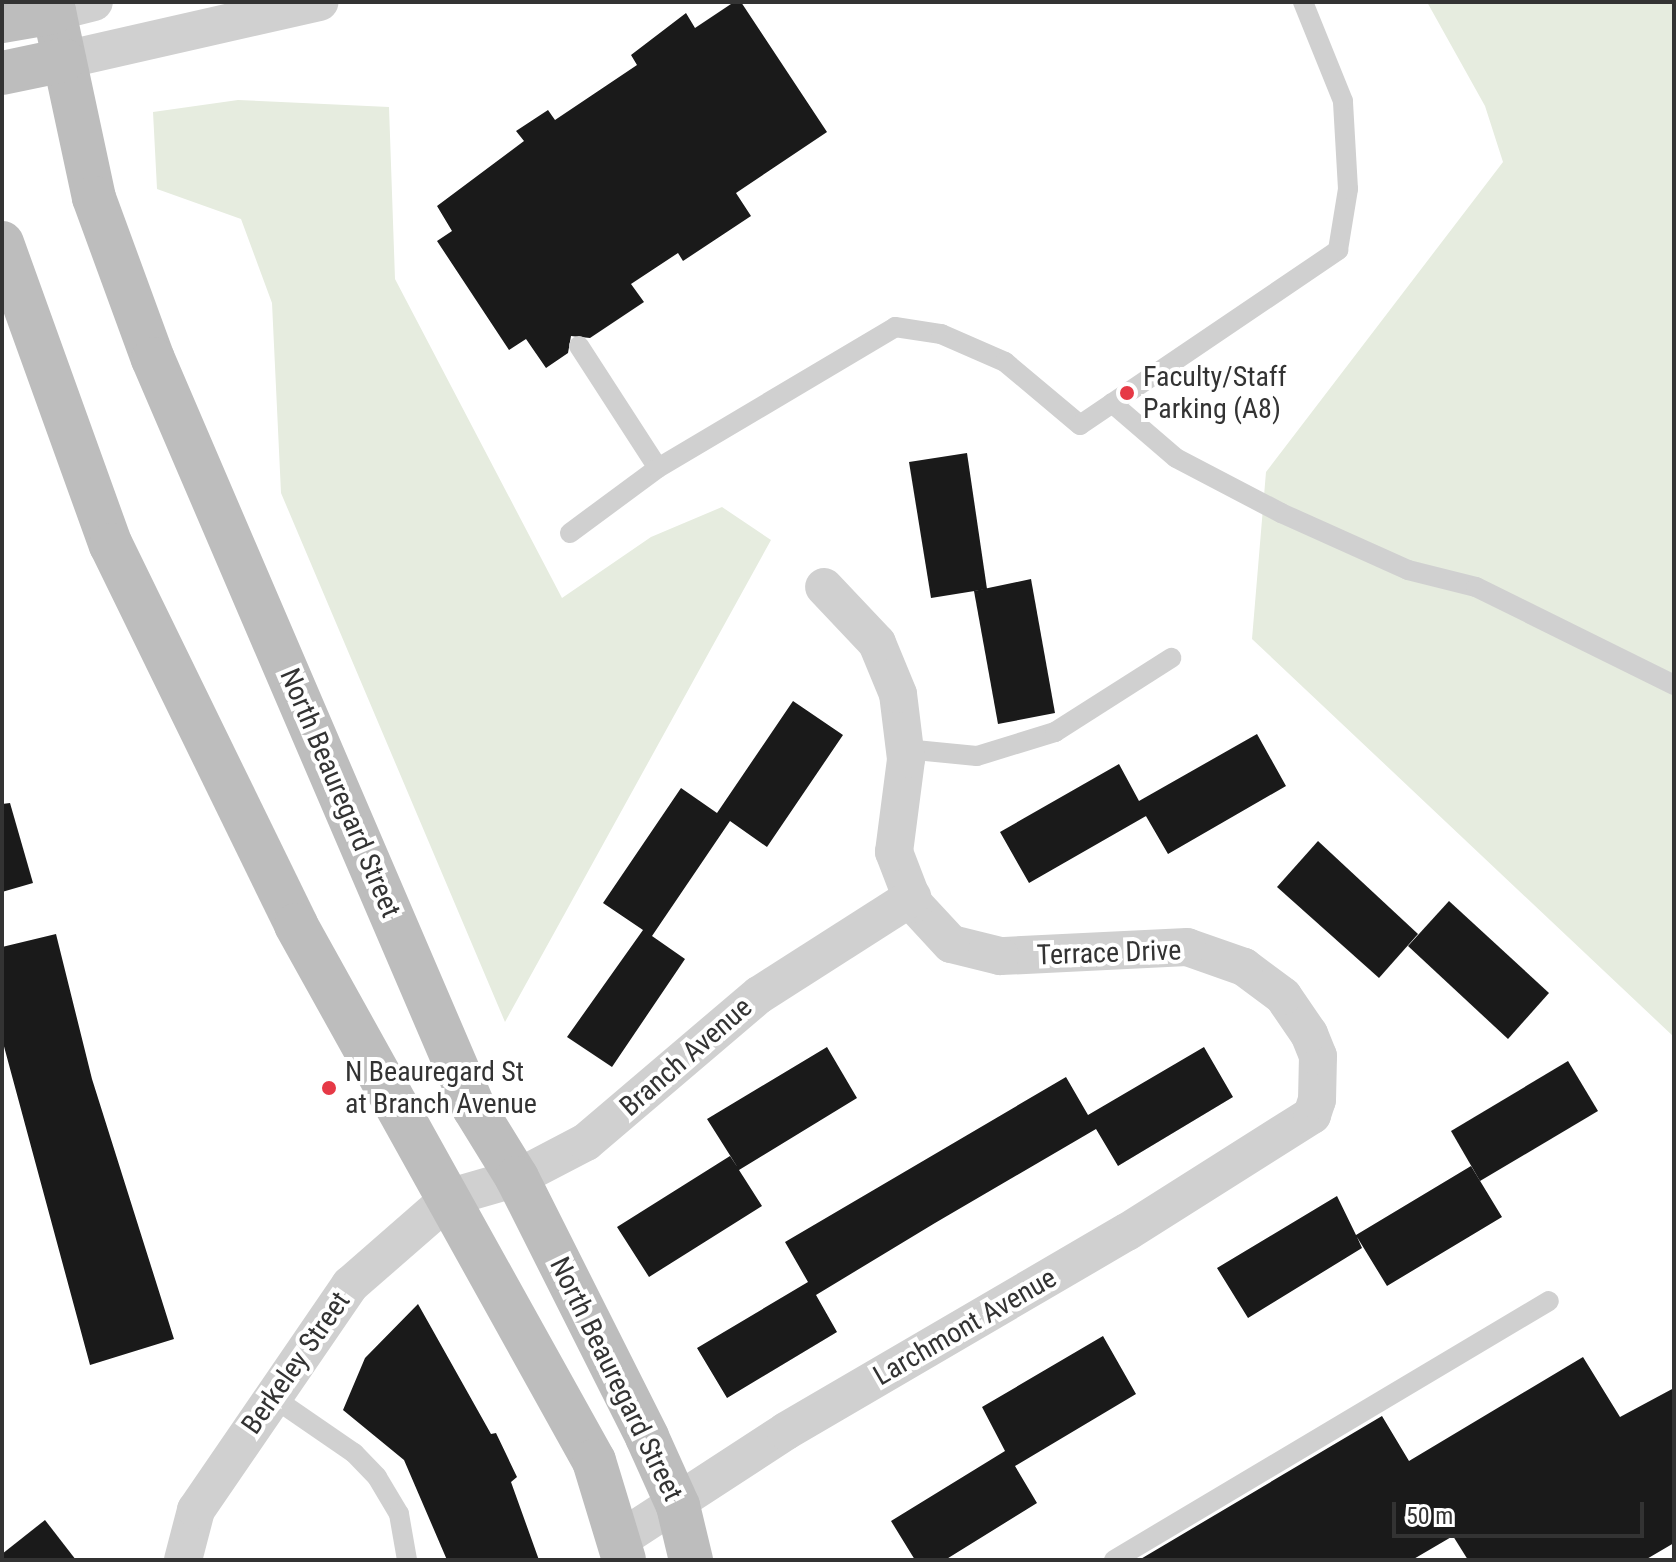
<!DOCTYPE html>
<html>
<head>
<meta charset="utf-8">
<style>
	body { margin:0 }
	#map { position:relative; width:1676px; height:1562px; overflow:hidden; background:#fff; font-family:"Roboto Condensed",sans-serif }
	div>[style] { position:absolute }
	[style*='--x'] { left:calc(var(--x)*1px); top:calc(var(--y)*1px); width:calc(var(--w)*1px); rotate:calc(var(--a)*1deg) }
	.green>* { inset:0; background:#e6ecdf }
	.building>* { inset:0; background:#1a1a1a }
	.service>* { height:20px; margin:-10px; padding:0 10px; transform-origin:10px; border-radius:10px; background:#d0d0d0 }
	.minor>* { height:38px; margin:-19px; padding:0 19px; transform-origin:19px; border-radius:19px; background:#d0d0d0 }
	.secondary>* { height:44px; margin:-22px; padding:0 22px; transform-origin:22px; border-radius:22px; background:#bdbdbd }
	.dots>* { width:22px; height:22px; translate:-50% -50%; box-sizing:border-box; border:4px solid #fff; border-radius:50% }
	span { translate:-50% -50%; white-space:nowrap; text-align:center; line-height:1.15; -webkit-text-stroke:8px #fff; paint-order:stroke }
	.poi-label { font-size:28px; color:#333 }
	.left { translate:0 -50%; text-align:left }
	.street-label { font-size:28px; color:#333 }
	.frame { position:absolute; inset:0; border:4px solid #333; pointer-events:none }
	.scale { position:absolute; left:1392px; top:1502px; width:252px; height:36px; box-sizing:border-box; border:4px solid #333; border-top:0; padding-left:10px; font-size:24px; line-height:28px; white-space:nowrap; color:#333; -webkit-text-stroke:6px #fff; paint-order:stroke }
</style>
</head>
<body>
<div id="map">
	<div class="green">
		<div style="clip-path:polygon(1427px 2px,1674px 2px,1674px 1037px,1252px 639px,1266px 472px,1503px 162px,1485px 106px)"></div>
		<div style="clip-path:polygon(238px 100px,389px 107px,395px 279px,562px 598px,651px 537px,722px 507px,771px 540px,505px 1022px,281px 493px,272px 303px,241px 219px,157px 189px,153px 112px)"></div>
	</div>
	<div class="building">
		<div style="clip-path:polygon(734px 2px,741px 2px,827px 132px,736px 193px,751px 216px,683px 261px,678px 253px,631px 284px,644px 302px,590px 338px,571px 336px,568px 353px,546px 368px,526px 339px,509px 350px,437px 241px,452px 231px,437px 206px,524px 141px,516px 131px,548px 110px,555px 120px,637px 65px,631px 55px,686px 13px,695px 28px)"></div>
		<div style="clip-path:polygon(967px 453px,987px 589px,931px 598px,909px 462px)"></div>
		<div style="clip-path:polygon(1031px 579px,1055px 713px,998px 724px,974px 591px)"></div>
		<div style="clip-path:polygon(793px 701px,843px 735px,767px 847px,730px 821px,652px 936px,685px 959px,612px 1067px,567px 1037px,643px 930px,603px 903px,681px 788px,717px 813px)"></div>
		<div style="clip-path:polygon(1257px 734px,1286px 786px,1168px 854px,1143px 811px,1146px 816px,1029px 883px,1000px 832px,1119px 764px,1139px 801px)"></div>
		<div style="clip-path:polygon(10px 803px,33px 883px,2px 892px,2px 804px)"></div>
		<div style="clip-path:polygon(1318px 841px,1418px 934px,1379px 978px,1277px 887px)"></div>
		<div style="clip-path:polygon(1449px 901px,1549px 993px,1508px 1039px,1408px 946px)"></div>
		<div style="clip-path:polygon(56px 934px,92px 1079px,174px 1339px,90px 1365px,2px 1039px,2px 947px)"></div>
		<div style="clip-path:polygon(827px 1047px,857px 1098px,739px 1170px,762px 1206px,649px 1277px,617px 1227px,730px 1156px,738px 1168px,707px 1119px)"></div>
		<div style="clip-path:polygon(1204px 1047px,1233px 1097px,1118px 1166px,1096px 1129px,935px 1223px,816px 1295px,837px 1332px,727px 1398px,697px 1348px,808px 1282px,785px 1242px,1066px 1077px,1088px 1115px)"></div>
		<div style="clip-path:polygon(1568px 1061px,1598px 1111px,1480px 1181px,1451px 1131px)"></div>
		<div style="clip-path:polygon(1471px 1166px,1502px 1217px,1387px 1286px,1357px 1237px,1362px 1248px,1248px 1318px,1217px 1268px,1337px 1196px,1356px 1235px)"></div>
		<div style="clip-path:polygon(418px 1304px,491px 1434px,496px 1433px,517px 1477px,511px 1482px,539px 1560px,447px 1560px,404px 1460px,343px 1410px,365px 1358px)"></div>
		<div style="clip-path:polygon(1103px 1336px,1136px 1394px,1015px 1466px,1037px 1503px,945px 1560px,915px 1560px,891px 1521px,1005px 1451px,982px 1407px)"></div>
		<div style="clip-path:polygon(1583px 1357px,1620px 1417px,1674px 1388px,1674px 1543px,1645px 1560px,1468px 1560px,1453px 1536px,1412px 1560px,1139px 1560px,1382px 1416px,1409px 1461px)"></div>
		<div style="clip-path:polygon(45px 1520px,76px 1560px,2px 1560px,2px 1554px)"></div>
	</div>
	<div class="service">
		<div style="--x:579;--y:346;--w:145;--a:57.1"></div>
		<div style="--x:1112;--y:403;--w:84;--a:40.7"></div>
		<div style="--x:1176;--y:458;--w:119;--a:27.6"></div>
		<div style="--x:1281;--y:513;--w:139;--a:24.2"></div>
		<div style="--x:1408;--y:570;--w:70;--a:14"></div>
		<div style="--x:1476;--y:587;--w:221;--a:26.3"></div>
		<div style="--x:570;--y:533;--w:109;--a:-36.5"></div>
		<div style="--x:658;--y:468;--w:276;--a:-30.7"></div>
		<div style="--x:895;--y:327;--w:47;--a:8.7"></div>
		<div style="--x:941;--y:334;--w:70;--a:23.6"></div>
		<div style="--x:1005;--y:362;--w:98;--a:40"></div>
		<div style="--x:1080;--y:425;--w:312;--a:-34.1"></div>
		<div style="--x:1338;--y:250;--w:62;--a:-80.7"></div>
		<div style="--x:1348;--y:189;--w:88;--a:-93.3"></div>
		<div style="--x:1343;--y:101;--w:107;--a:-112"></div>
		<div style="--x:905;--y:749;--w:72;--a:5.6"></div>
		<div style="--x:977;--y:756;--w:82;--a:-17.1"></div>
		<div style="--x:1055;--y:732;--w:138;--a:-32.5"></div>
		<div style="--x:271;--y:1396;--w:101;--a:34.5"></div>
		<div style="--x:354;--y:1453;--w:33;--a:46"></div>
		<div style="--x:377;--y:1477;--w:43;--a:59.3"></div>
		<div style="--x:399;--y:1514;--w:47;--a:80.1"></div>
		<div style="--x:1114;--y:1560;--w:506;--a:-30.77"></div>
	</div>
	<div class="minor">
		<div style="--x:54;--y:12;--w:41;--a:-14"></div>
		<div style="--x:64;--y:60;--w:262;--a:-12.8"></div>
		<div style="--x:619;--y:1540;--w:199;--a:-33.1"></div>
		<div style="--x:786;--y:1431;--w:395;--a:-30.3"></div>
		<div style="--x:1127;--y:1232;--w:219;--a:-32.3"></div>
		<div style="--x:1312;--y:1115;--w:16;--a:-72"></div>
		<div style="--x:1317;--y:1100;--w:44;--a:-88.7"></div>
		<div style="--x:1318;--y:1056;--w:24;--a:-112"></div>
		<div style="--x:1309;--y:1034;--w:46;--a:-124.4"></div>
		<div style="--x:1283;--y:996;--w:49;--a:-143.4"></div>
		<div style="--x:1244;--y:967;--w:60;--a:-160.7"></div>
		<div style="--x:1187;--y:947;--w:187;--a:177.2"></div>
		<div style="--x:1000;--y:956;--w:50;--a:-166.2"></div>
		<div style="--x:951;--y:944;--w:54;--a:-132.8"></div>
		<div style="--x:914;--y:904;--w:56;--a:-111"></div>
		<div style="--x:894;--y:852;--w:94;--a:-82.6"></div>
		<div style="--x:906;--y:759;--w:65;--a:-97"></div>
		<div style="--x:898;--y:694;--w:55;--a:-112.4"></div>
		<div style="--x:877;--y:643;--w:77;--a:-133.4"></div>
		<div style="--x:183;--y:1560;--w:52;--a:-75.4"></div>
		<div style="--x:196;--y:1510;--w:273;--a:-55.6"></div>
		<div style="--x:350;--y:1285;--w:134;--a:-41.1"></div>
		<div style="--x:451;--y:1197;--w:69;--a:-16.1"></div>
		<div style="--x:517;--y:1178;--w:78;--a:-27.6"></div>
		<div style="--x:586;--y:1142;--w:227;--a:-40.4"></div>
		<div style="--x:759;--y:995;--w:182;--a:-32.6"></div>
	</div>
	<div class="secondary">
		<div style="--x:52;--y:2;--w:200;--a:77.9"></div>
		<div style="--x:94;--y:198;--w:171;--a:69.9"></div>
		<div style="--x:153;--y:359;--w:815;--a:66.8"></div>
		<div style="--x:474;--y:1108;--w:82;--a:58.4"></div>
		<div style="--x:517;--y:1178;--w:290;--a:63.3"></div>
		<div style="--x:647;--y:1437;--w:76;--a:65.8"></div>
		<div style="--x:678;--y:1506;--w:56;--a:76.5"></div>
		<div style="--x:2;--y:21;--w:53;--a:-9.8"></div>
		<div style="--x:2;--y:73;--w:63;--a:-11.8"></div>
		<div style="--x:2;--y:243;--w:321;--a:70.2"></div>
		<div style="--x:111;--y:545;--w:423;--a:64"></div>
		<div style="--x:296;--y:925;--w:613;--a:60.93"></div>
		<div style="--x:594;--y:1461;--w:103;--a:73.1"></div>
	</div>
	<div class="dots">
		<div style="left:1127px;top:393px;background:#e63946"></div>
		<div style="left:329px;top:1088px;background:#e63946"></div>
	</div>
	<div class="poi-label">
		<span class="left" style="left:1143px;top:393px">Faculty/Staff<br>Parking (A8)</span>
		<span class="left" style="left:345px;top:1088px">N Beauregard St<br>at Branch Avenue</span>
	</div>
	<div class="street-label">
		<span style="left:340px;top:793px;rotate:67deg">North Beauregard Street</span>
		<span style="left:1109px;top:953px;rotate:-2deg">Terrace Drive</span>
		<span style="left:686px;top:1057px;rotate:-41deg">Branch Avenue</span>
		<span style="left:965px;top:1327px;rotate:-30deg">Larchmont Avenue</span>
		<span style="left:296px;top:1363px;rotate:-55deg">Berkeley Street</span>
		<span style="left:616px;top:1379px;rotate:64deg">North Beauregard Street</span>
	</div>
	<div class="frame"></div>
	<div class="scale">50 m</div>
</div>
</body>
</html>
